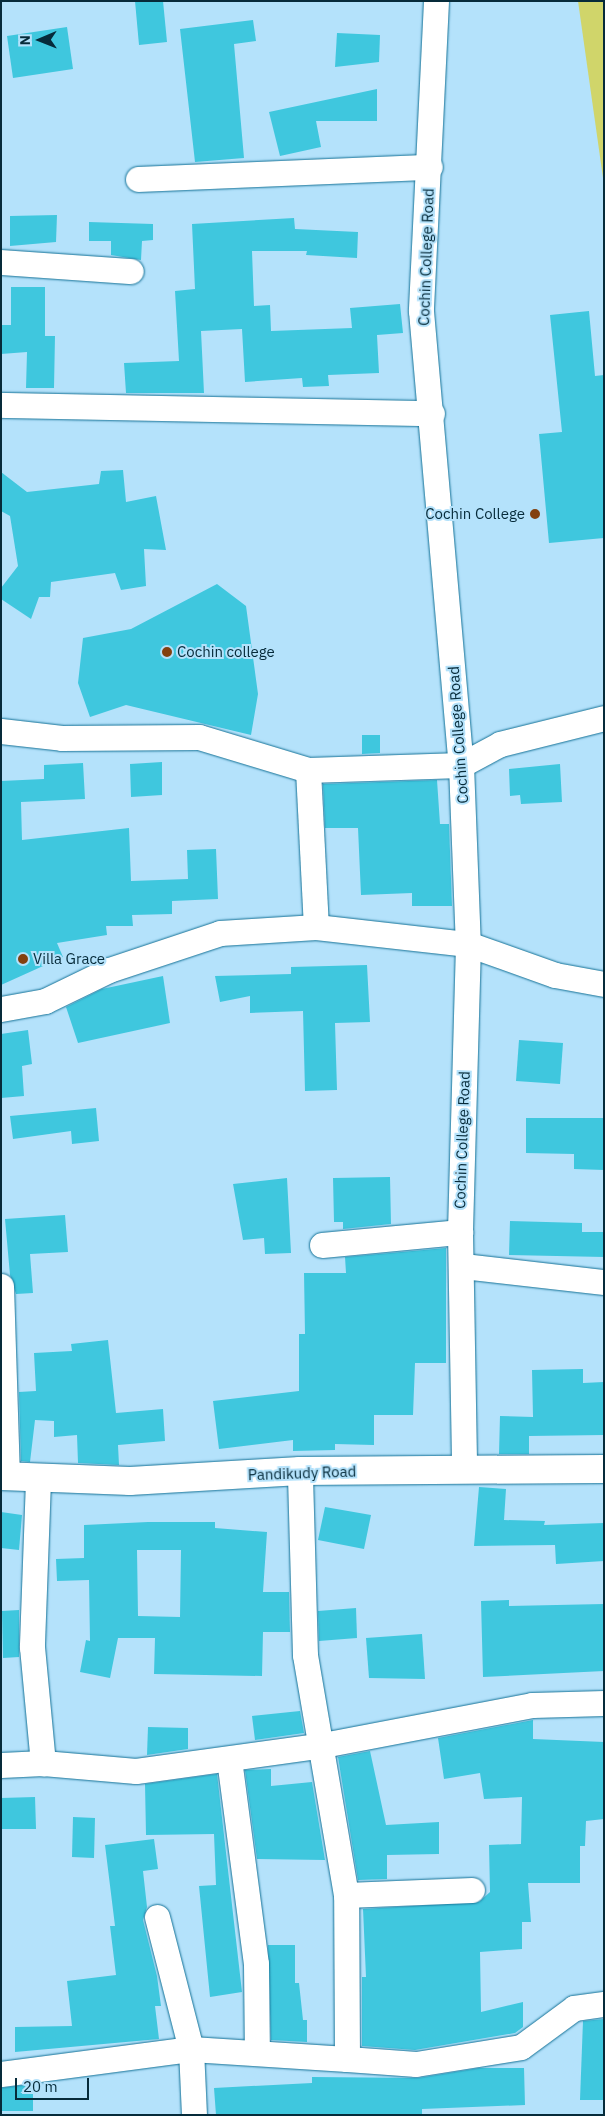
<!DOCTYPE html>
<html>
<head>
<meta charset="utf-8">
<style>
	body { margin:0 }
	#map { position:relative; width:605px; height:2116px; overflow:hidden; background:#b4e2fb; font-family:"IBM Plex Sans",sans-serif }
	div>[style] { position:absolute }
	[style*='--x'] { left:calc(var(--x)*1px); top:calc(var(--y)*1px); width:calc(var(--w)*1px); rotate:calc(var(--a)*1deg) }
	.green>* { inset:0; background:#d0d56a }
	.building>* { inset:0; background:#3fc7de }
	.roads { filter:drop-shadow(0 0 1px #157297) drop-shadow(0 0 1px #157297) }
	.minor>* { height:25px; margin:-12.5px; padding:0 12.5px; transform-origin:12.5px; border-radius:12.5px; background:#fff }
	.tertiary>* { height:28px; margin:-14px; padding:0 14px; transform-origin:14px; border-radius:14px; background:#fff }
	.dots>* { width:14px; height:14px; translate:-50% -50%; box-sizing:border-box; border:2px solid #b4e2fb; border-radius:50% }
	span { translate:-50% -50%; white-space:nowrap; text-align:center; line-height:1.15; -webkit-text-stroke:4px #b4e2fb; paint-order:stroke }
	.street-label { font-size:15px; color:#062b3a }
	.poi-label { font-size:15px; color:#062b3a }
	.right { translate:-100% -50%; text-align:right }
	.left { translate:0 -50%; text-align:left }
	.frame { position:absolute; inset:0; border:2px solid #062b3a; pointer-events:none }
	.north { position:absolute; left:15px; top:15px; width:50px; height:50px; -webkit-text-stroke:4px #b4e2fb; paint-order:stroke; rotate:269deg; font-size:14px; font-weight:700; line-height:20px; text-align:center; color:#062b3a }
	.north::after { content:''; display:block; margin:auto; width:18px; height:22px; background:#062b3a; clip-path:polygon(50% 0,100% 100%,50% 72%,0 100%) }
	.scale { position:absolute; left:15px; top:2078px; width:74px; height:22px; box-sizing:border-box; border:2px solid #062b3a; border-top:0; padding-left:6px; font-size:15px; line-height:18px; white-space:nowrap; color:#062b3a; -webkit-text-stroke:4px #b4e2fb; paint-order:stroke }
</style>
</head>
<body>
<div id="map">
	<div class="green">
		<div style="clip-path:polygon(578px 1px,604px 1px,604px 185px)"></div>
	</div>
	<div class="building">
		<div style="clip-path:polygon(135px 1px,163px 1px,167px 42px,139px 45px)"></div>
		<div style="clip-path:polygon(253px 20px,256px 41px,234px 44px,244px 158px,195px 162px,180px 29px)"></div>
		<div style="clip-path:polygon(67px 27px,73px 69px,13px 78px,7px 36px)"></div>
		<div style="clip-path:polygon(337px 33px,380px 35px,379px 62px,335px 67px)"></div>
		<div style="clip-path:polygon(377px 89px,377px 121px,316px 121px,321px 147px,280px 156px,269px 112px)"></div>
		<div style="clip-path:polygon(57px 215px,56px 242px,10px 246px,10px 216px)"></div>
		<div style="clip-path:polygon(294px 218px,295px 229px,358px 232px,357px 258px,306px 255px,307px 251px,252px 251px,254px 306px,270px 305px,271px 331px,352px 328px,350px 308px,400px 304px,403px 333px,377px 335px,379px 373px,328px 375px,329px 386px,303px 387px,302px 378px,245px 382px,242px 329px,201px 331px,204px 393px,126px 393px,124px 363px,179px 361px,175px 291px,195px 289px,192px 224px)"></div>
		<div style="clip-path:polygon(89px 222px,153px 224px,153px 240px,142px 241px,141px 260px,111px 255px,111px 241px,89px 241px)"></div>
		<div style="clip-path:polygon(11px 287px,45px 287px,45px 336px,55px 336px,54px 388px,26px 388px,27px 352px,1px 354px,1px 325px,11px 325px)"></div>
		<div style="clip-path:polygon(589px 311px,595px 376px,604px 375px,604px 538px,549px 543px,539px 434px,562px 432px,550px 315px)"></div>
		<div style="clip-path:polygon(123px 470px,126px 502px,156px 496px,166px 550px,144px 549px,146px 586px,121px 590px,115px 573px,51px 582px,50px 597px,39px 597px,31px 619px,1px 599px,1px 588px,18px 566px,10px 516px,1px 511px,1px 472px,27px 492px,99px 484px,101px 471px)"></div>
		<div style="clip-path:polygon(217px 584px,246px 606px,258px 694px,251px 735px,126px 705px,90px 717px,78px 683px,83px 638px,131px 629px)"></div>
		<div style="clip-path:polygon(362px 735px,380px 735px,380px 753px,362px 754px)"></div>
		<div style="clip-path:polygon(162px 762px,162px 795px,131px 797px,130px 764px)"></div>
		<div style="clip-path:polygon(83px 763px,85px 799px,21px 802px,22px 840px,129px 828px,131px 881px,188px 879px,187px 850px,216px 849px,218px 899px,172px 901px,172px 914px,132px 915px,133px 926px,106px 926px,107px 935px,57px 943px,63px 957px,1px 985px,1px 781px,44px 779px,44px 765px)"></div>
		<div style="clip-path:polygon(560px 764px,562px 802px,521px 804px,520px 795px,510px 796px,509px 769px)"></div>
		<div style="clip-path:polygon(437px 780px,440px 824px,449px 824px,452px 906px,412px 906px,412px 893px,361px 895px,358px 828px,325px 828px,323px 784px)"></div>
		<div style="clip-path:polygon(367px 965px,370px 1022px,335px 1023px,337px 1090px,305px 1091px,303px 1011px,250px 1013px,250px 996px,220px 1002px,215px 976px,291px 974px,291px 967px)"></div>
		<div style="clip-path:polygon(163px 976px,170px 1023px,78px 1043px,66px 1007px,102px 989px)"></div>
		<div style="clip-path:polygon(28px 1030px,32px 1064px,22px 1066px,24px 1096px,1px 1098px,1px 1034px)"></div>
		<div style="clip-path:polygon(519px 1040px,563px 1043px,560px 1084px,516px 1081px)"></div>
		<div style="clip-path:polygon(96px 1108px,99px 1141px,72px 1144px,71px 1131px,13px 1139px,10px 1116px)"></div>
		<div style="clip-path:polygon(526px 1118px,604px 1118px,604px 1170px,574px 1169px,574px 1154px,526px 1153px)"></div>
		<div style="clip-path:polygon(390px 1177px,391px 1224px,343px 1229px,343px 1222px,334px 1222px,333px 1178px)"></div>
		<div style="clip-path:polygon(287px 1178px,291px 1253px,265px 1254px,264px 1238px,243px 1240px,233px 1184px)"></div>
		<div style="clip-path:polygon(65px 1215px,68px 1252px,30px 1254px,33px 1293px,16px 1294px,10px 1275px,5px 1219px)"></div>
		<div style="clip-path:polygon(510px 1221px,582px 1223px,582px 1232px,604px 1232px,604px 1257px,509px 1255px)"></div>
		<div style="clip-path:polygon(446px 1248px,446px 1363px,415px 1363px,413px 1415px,374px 1415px,374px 1445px,335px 1444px,335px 1450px,293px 1451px,293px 1440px,219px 1449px,213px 1401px,299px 1391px,299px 1334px,305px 1334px,304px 1273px,346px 1273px,345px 1257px)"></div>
		<div style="clip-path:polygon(108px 1340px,116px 1413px,163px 1409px,165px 1441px,118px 1445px,119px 1465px,78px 1463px,77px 1435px,54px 1437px,54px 1421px,35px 1420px,30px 1462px,21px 1461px,19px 1392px,36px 1391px,34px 1353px,72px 1351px,71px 1344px)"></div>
		<div style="clip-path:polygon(583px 1369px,583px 1383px,604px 1382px,604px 1435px,529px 1436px,529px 1454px,499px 1454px,500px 1416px,533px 1417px,532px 1370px)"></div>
		<div style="clip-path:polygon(479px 1487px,506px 1489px,504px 1520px,545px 1521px,544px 1525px,604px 1523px,604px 1561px,556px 1564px,555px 1545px,474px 1546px)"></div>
		<div style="clip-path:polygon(325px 1507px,371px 1515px,364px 1549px,318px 1540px)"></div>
		<div style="clip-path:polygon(1px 1512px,22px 1515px,19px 1550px,1px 1548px)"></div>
		<div style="clip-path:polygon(evenodd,148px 1522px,215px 1522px,215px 1528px,267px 1532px,263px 1592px,289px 1592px,290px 1632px,263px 1632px,262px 1676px,154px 1674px,155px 1638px,118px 1638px,110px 1678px,80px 1672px,86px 1640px,90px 1641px,89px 1580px,57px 1581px,56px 1559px,84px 1558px,84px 1525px,148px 1522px,137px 1550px,181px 1550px,180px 1617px,138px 1616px,137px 1550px)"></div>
		<div style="clip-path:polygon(509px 1600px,509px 1606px,604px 1604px,604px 1671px,483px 1677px,481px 1601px)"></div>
		<div style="clip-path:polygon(356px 1608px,357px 1638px,319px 1641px,318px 1611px)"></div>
		<div style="clip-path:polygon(19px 1610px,19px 1657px,3px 1658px,2px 1611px)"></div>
		<div style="clip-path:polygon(422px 1634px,425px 1679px,369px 1678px,366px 1638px)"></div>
		<div style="clip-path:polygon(300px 1711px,304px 1733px,255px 1740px,252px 1716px)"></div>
		<div style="clip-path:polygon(533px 1720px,533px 1739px,604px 1742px,604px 1819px,586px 1821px,585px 1846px,580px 1846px,580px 1883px,528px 1883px,531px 1922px,522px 1922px,522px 1949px,480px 1952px,481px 2012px,523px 2002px,523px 2027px,515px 2033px,415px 2050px,362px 2046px,362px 1977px,366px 1977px,363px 1909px,479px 1902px,490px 1892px,489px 1845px,521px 1844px,522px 1797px,484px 1799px,480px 1773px,444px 1779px,438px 1738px)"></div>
		<div style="clip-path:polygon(148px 1727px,188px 1728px,188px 1749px,147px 1755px)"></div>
		<div style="clip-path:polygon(370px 1751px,386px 1825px,439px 1822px,439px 1854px,387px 1855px,387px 1879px,358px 1880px,338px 1757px)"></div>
		<div style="clip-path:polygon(271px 1769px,271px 1786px,312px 1782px,325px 1860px,257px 1859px,245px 1770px)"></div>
		<div style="clip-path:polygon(217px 1774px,242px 1992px,210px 1997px,199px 1886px,216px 1885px,214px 1834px,146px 1835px,145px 1784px)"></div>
		<div style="clip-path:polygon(35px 1797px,36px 1829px,1px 1829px,1px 1798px)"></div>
		<div style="clip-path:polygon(73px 1817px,95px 1818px,94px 1858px,72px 1857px)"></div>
		<div style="clip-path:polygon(154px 1839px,158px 1869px,143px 1871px,147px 1907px,143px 1920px,157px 1976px,161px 2006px,155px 2006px,159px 2039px,15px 2052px,15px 2027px,72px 2026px,67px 1981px,116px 1975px,110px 1926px,115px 1926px,105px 1845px)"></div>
		<div style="clip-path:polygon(268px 1945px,295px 1945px,295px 1983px,299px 1983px,303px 2020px,307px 2020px,307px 2042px,271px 2040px)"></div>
		<div style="clip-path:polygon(604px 2019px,604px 2100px,580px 2100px,583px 2021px)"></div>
		<div style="clip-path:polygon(479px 2068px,524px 2068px,525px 2105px,422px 2109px,422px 2115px,216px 2115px,214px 2088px,312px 2083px,312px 2077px,418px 2078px)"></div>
		<div style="clip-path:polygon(33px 2084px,33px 2111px,1px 2111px,1px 2088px)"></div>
	</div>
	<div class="roads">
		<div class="minor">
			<div style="--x:436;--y:1;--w:310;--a:92.8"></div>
			<div style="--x:421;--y:311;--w:456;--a:85"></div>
			<div style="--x:461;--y:765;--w:179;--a:87.8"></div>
			<div style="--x:468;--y:944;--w:288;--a:91.6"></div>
			<div style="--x:460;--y:1232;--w:238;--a:89"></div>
			<div style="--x:138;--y:179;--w:292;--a:-2.4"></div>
			<div style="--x:1;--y:262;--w:130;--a:4"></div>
			<div style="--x:1;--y:405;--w:431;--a:1.1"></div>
			<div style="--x:1;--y:731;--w:61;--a:6.5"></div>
			<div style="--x:62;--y:738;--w:137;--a:-0.4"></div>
			<div style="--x:199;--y:737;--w:114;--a:16.8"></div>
			<div style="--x:308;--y:770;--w:153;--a:-1.9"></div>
			<div style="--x:461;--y:765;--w:44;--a:-28.3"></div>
			<div style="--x:500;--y:744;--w:107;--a:-14"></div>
			<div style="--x:308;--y:770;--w:157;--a:87.1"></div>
			<div style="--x:1;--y:1009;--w:45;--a:-10.3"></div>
			<div style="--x:45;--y:1001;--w:71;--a:-25.8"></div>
			<div style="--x:109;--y:970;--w:117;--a:-18.4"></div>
			<div style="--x:220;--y:933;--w:96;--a:-3.6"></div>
			<div style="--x:316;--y:927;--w:153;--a:6.4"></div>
			<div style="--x:468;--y:944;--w:92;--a:19.6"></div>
			<div style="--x:555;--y:975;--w:50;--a:10.4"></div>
			<div style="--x:322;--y:1245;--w:139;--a:-5.4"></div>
			<div style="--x:463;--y:1266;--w:142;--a:6.5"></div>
			<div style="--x:1;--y:1286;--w:190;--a:88.2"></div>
			<div style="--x:38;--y:1480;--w:167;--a:92.1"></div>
			<div style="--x:32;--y:1647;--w:117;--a:84.6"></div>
			<div style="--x:229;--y:1759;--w:207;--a:82.5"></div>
			<div style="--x:256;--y:1964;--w:89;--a:89.4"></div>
			<div style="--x:1;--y:1765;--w:42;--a:-2.7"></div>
			<div style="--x:43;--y:1763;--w:93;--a:4.9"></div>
			<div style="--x:136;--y:1771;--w:189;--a:-7.9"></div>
			<div style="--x:323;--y:1745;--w:213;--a:-10.8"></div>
			<div style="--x:532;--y:1705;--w:72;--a:-1.6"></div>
			<div style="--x:346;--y:1895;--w:126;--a:-2.3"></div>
			<div style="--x:157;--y:1917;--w:136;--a:75.6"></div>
			<div style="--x:191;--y:2049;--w:66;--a:87.4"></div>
			<div style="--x:347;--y:2059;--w:69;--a:4.1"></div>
			<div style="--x:416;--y:2064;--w:106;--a:-9.2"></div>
			<div style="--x:521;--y:2047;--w:66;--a:-36.3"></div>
			<div style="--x:574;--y:2008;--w:30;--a:-8"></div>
			<div style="--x:1;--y:2074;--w:192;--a:-7.5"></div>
			<div style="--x:191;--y:2049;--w:156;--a:3.7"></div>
			<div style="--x:347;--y:2059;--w:164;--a:-90.3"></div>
			<div style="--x:346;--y:1895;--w:243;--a:-99.7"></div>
			<div style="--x:305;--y:1655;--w:184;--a:-91.6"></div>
		</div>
		<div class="tertiary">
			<div style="--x:1;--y:1476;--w:129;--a:2.2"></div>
			<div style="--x:130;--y:1481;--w:170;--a:-3.4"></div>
			<div style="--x:300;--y:1471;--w:304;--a:-0.4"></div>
		</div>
	</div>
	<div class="dots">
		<div style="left:535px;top:514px;background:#834110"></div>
		<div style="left:167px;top:652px;background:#834110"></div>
		<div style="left:23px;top:959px;background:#834110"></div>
	</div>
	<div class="street-label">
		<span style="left:426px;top:257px;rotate:-88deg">Cochin College Road</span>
		<span style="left:458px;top:735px;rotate:-94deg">Cochin College Road</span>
		<span style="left:462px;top:1140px;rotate:-88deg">Cochin College Road</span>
		<span style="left:302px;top:1473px;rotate:-2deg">Pandikudy Road</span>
	</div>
	<div class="poi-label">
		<span class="right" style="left:525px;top:514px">Cochin College</span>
		<span class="left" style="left:177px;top:652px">Cochin college</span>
		<span class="left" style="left:33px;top:959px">Villa Grace</span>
	</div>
	<div class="frame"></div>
	<div class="north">N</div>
	<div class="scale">20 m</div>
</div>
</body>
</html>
